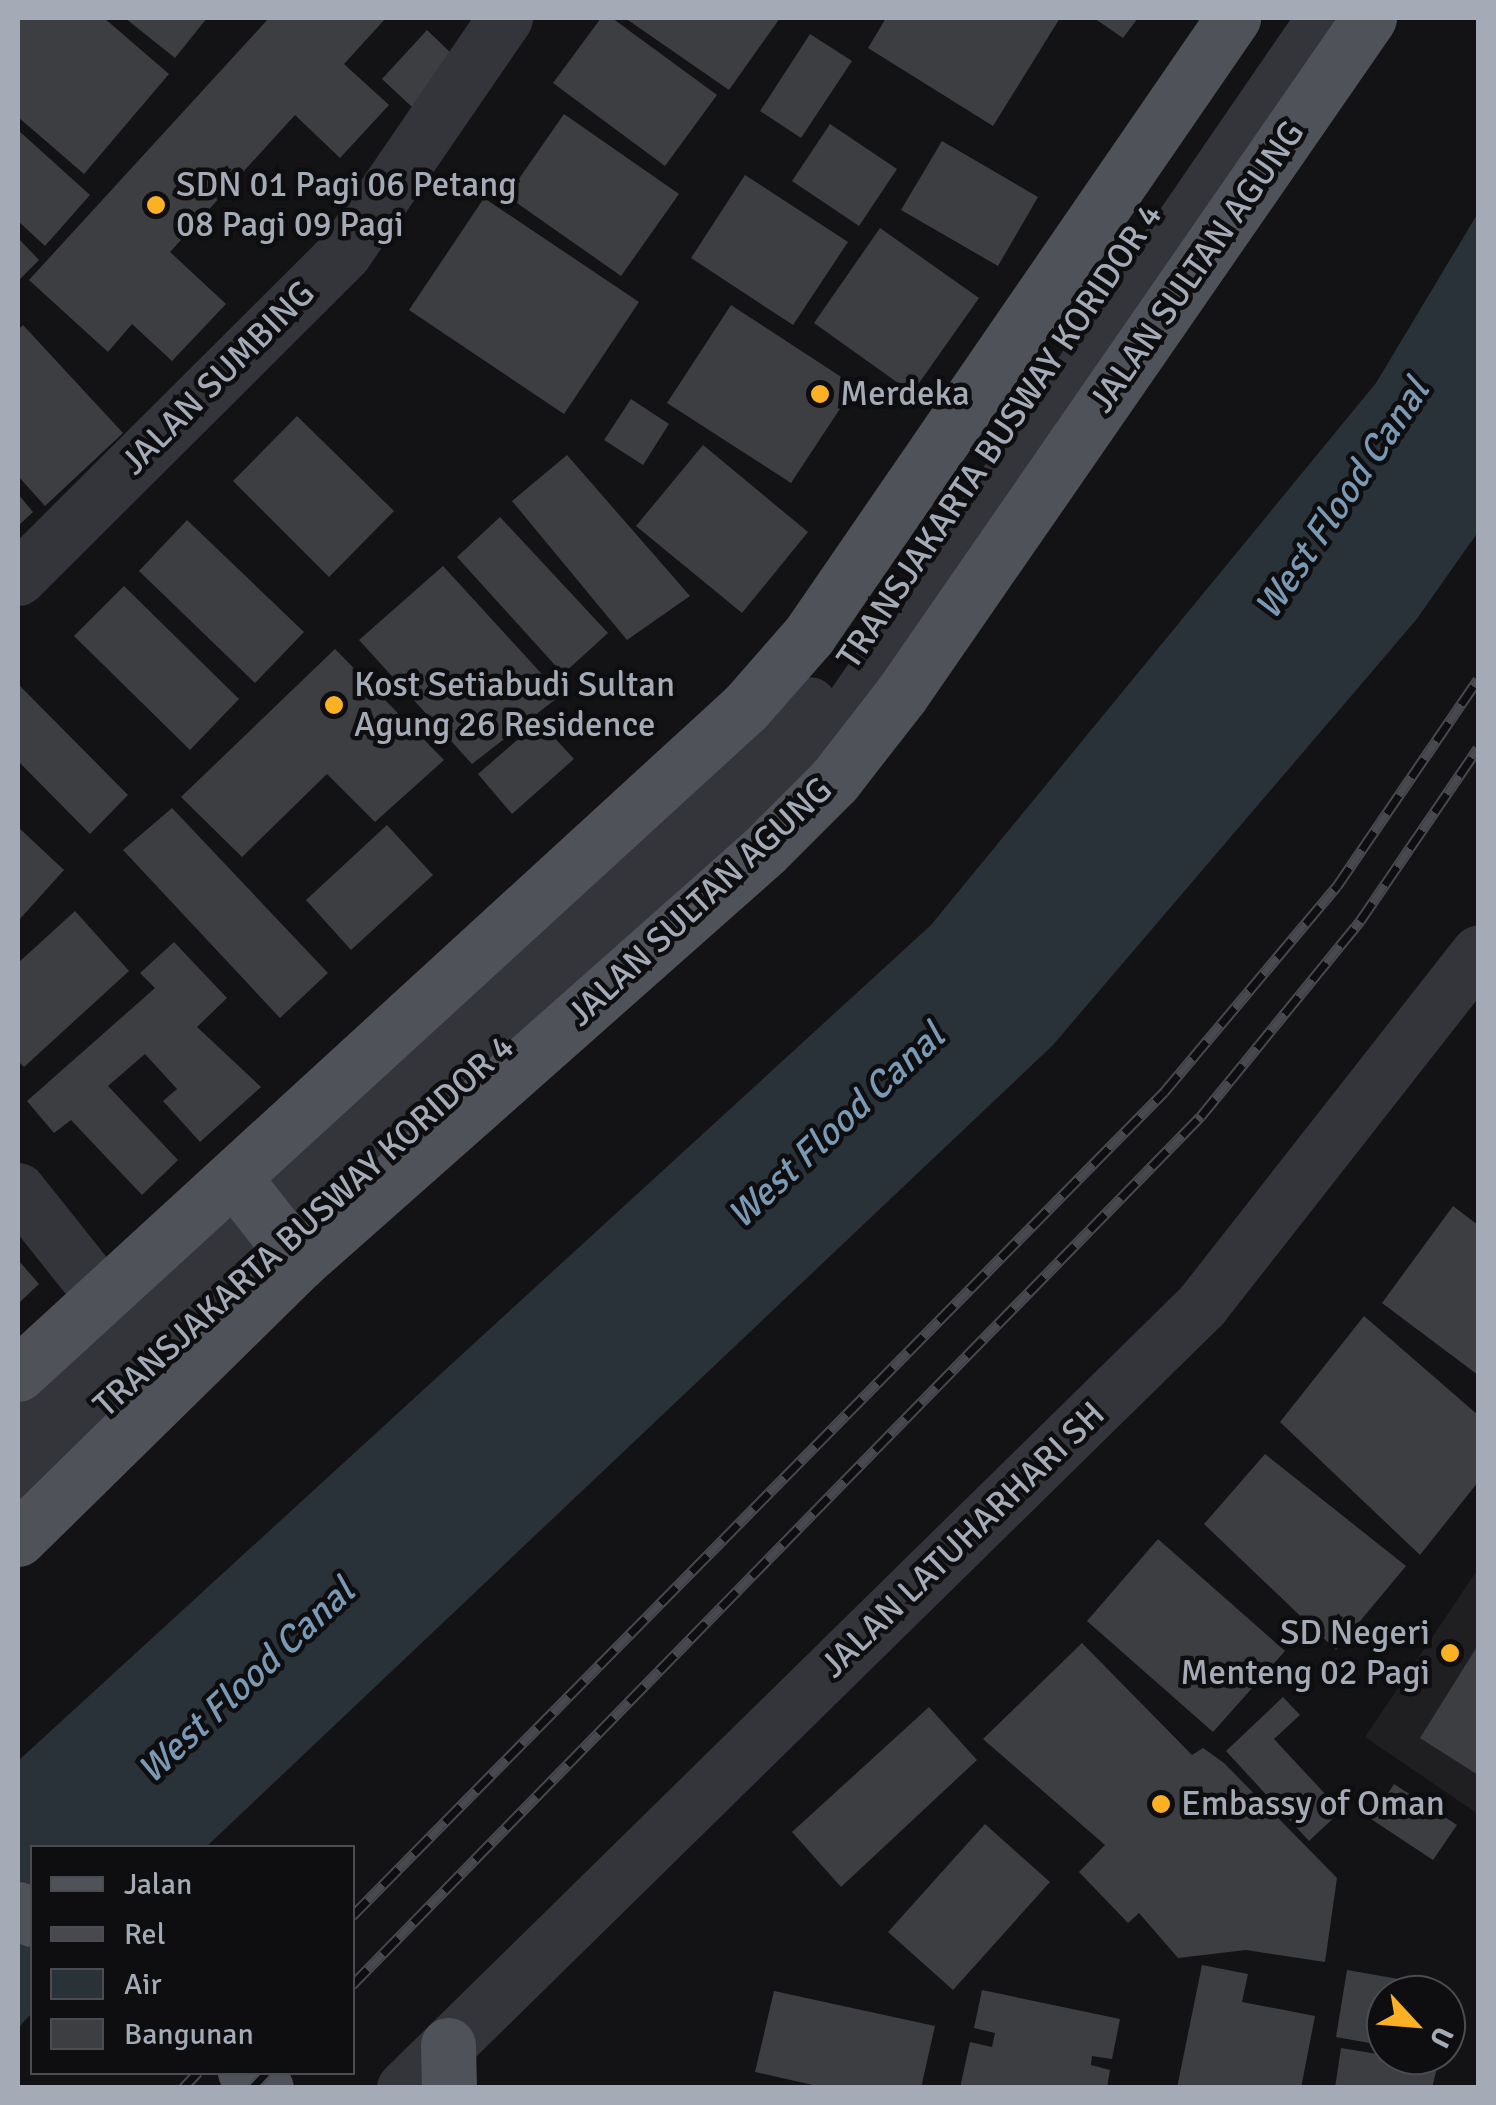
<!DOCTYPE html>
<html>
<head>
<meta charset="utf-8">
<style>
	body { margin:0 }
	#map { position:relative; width:1496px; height:2105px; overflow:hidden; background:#131315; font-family:Signika,sans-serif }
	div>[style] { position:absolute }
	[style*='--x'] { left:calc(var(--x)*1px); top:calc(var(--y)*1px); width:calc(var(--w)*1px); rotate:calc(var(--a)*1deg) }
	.built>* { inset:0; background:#1f1f22 }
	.water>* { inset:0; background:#293239 }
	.building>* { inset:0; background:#3d3e42 }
	.minor>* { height:55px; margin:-27.5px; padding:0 27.5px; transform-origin:27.5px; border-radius:27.5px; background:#34353a }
	.major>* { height:55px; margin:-27.5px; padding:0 27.5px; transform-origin:27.5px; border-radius:27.5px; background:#505259 }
	.rail>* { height:11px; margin-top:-5.5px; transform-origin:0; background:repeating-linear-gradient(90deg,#0e0e10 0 22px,#47494f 0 44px); box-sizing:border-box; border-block:2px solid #47494f }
	.dots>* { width:28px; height:28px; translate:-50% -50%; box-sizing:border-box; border:5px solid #0e0e10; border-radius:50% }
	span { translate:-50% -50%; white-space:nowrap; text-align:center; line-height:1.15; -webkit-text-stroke:9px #0e0e10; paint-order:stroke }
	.poi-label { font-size:35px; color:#a4aab6 }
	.left { translate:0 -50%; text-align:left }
	.right { translate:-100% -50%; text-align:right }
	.street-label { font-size:35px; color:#a4aab6 }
	.water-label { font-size:38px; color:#7999b4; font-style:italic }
	.frame { position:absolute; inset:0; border:20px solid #a4aab6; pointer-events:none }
	.legend { position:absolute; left:30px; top:1845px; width:325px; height:230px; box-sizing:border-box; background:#0e0e10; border:2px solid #4a4c52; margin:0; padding:12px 18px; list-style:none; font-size:30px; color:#a4aab6 }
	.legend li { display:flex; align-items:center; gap:20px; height:50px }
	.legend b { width:50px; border:2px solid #4a4c52 }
	.north { position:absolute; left:1366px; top:1975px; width:100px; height:100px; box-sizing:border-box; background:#0e0e10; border:2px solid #4a4c52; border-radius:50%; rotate:116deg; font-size:28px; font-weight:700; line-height:40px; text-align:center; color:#a4aab6 }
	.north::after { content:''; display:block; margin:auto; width:35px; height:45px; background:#fcb125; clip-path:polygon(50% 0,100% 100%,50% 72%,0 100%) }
</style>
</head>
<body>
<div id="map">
	<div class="built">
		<div style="clip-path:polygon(1478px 1569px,1478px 1814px,1365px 1737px)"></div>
	</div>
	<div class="water">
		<div style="clip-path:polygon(1478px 213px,1478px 532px,1416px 620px,1053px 1045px,206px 1847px,32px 1848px,32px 2013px,18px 2028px,18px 1761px,931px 925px,1376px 383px)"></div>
	</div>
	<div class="building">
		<div style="clip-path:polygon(18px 18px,104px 18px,169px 74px,84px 174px,18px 117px)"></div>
		<div style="clip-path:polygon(125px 18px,207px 18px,175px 58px)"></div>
		<div style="clip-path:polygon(269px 18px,386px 18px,344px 64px,389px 105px,340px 158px,295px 115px,170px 252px,226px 304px,172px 361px,132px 324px,108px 352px,29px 280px)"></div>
		<div style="clip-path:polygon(601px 18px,612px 18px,717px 95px,665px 166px,553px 83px)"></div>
		<div style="clip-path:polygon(625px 18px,780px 18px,729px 90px)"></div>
		<div style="clip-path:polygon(886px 18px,1060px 18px,993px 126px,868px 48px)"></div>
		<div style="clip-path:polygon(1094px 18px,1138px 18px,1123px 38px)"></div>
		<div style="clip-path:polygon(427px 30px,457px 59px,412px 107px,382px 79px)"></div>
		<div style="clip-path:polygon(810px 34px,852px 61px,801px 138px,760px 111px)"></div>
		<div style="clip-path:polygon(564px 114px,679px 194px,621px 276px,507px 196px)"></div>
		<div style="clip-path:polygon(830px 124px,897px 169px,859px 226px,792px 181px)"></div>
		<div style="clip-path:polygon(18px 130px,90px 195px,45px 246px,18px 221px)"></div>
		<div style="clip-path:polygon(942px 141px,1038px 197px,998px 266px,901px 210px)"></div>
		<div style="clip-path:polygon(745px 175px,848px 242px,793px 325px,691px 258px)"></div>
		<div style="clip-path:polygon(484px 198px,639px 302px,564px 414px,409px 310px)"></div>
		<div style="clip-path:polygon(880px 228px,979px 298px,912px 393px,814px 323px)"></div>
		<div style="clip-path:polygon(18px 238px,39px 260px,18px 281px)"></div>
		<div style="clip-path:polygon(731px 305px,855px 386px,791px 483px,667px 403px)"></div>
		<div style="clip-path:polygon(23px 325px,123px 433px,45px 506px,18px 476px,18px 330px)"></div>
		<div style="clip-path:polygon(631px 399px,669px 424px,643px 465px,604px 440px)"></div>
		<div style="clip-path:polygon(297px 416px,394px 511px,329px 577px,233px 481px)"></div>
		<div style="clip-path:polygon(703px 445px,808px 532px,742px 613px,636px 526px)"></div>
		<div style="clip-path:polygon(567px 455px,690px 596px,627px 640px,512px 501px)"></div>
		<div style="clip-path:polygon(18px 494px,33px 512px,18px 526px)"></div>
		<div style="clip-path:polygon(500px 517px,608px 633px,563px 674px,457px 557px)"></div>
		<div style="clip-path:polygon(187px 520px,304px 632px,255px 683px,139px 571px)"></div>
		<div style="clip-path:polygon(443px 566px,561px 695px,472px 764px,359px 640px)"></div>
		<div style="clip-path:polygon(124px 586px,239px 699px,190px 750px,74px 636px)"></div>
		<div style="clip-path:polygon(335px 649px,444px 760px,375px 822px,327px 774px,242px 857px,181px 797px)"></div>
		<div style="clip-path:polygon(18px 684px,128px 795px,90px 834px,18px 761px)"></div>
		<div style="clip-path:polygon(539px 721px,574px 759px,512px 814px,478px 774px)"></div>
		<div style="clip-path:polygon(172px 808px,328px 973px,280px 1018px,123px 850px)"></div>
		<div style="clip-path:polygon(387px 825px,433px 875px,351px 950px,306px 900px)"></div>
		<div style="clip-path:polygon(18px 827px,64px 870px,18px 921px)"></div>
		<div style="clip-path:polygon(75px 911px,129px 971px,24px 1067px,18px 1061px,18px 963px)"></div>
		<div style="clip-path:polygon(174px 942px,227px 998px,197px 1027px,261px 1087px,200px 1142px,163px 1101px,177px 1089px,145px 1054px,108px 1086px,178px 1160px,142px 1195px,71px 1120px,54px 1133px,27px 1101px,155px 988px,140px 973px)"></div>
		<div style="clip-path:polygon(1453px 1206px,1478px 1225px,1478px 1375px,1382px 1303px)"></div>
		<div style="clip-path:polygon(18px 1260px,39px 1284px,18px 1304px)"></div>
		<div style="clip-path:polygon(1364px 1316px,1478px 1415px,1478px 1482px,1420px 1555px,1280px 1422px)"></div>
		<div style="clip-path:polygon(1265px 1454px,1406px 1566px,1336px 1650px,1204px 1524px)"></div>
		<div style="clip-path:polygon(1158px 1539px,1285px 1651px,1213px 1732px,1087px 1621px)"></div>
		<div style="clip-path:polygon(1082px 1643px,1192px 1755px,1203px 1748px,1224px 1763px,1337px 1878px,1325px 1962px,1246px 1950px,1178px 1958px,1139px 1913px,1128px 1923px,1079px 1872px,1105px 1845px,983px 1739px)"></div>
		<div style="clip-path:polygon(1478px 1645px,1478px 1775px,1420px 1738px)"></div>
		<div style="clip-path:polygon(1283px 1697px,1300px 1715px,1274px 1739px,1341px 1811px,1309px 1841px,1226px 1751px)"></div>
		<div style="clip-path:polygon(929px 1707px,977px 1760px,841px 1887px,792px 1832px)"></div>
		<div style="clip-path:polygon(1394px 1784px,1457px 1825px,1433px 1860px,1371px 1819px)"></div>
		<div style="clip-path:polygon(985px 1824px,1050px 1882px,953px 1990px,888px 1932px)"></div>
		<div style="clip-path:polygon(1202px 1965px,1248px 1974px,1242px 2002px,1315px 2016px,1301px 2088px,1177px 2088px)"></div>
		<div style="clip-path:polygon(1347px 1970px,1450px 1988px,1448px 2003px,1446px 1995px,1386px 1995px,1386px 2046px,1336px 2037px)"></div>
		<div style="clip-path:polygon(982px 1990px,1120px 2019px,1112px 2059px,1092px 2056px,1091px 2065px,1110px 2070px,1107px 2088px,960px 2088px,970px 2042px,992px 2047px,995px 2033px,974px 2028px)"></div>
		<div style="clip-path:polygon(774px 1991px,935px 2026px,921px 2088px,826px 2088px,755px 2072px)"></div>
		<div style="clip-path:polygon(1341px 2048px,1438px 2064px,1432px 2088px,1335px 2088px)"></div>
	</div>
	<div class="minor">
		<div style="--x:18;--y:578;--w:460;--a:-44.9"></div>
		<div style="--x:344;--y:253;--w:285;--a:-55.6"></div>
		<div style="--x:18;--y:1190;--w:132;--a:51.5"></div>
		<div style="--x:18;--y:1433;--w:1076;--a:-42.63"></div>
		<div style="--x:18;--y:1492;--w:285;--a:-44"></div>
		<div style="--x:223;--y:1294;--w:636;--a:-41.81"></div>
		<div style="--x:697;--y:870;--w:136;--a:-44.7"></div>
		<div style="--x:794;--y:774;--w:89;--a:-49.5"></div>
		<div style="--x:852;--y:706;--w:834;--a:-55.55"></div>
		<div style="--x:404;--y:2088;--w:1117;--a:-44.46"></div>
		<div style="--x:1201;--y:1306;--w:449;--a:-51.9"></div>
	</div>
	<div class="major">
		<div style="--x:234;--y:1178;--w:107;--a:51.8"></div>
		<div style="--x:18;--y:1374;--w:987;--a:-42.5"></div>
		<div style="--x:746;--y:707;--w:96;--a:-48.8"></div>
		<div style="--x:809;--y:635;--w:749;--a:-55.5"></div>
		<div style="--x:18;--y:1539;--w:395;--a:-44.5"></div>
		<div style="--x:300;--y:1262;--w:620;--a:-41.53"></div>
		<div style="--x:764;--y:851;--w:99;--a:-45"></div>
		<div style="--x:834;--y:781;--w:109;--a:-52.1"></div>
		<div style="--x:901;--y:695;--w:823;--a:-55.34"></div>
		<div style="--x:18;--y:1909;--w:17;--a:36"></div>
		<div style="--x:448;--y:2045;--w:43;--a:88.7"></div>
		<div style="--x:245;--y:2072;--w:26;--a:37"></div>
	</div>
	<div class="rail">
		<div style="--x:352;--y:1916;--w:1157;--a:-45.42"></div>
		<div style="--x:1164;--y:1092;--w:269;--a:-50"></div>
		<div style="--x:1337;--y:886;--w:250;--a:-55.7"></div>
		<div style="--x:352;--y:1985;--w:1215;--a:-45.67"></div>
		<div style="--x:1201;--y:1116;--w:252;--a:-50.8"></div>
		<div style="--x:1360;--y:921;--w:209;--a:-55.7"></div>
		<div style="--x:183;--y:2088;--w:22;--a:-47"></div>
		<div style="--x:252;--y:2088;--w:22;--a:-47"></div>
	</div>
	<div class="dots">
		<div style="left:156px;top:205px;background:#fcb125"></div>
		<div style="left:820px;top:394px;background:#fcb125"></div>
		<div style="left:334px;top:705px;background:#fcb125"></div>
		<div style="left:1450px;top:1653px;background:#fcb125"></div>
		<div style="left:1161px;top:1804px;background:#fcb125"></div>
	</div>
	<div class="poi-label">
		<span class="left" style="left:176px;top:205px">SDN 01 Pagi 06 Petang<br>08 Pagi 09 Pagi</span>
		<span class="left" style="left:840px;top:394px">Merdeka</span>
		<span class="left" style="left:354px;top:705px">Kost Setiabudi Sultan<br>Agung 26 Residence</span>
		<span class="right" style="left:1430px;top:1653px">SD Negeri<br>Menteng 02 Pagi</span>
		<span class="left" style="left:1181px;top:1804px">Embassy of Oman</span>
	</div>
	<div class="street-label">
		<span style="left:1197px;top:267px;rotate:-55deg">JALAN SULTAN AGUNG</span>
		<span style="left:218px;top:378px;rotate:-45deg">JALAN SUMBING</span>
		<span style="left:1000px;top:436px;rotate:-56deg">TRANSJAKARTA BUSWAY KORIDOR 4</span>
		<span style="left:700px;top:902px;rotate:-43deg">JALAN SULTAN AGUNG</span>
		<span style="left:304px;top:1226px;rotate:-42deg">TRANSJAKARTA BUSWAY KORIDOR 4</span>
		<span style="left:963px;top:1540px;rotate:-44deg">JALAN LATUHARHARI SH</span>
	</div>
	<div class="water-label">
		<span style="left:1342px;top:499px;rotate:-56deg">West Flood Canal</span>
		<span style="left:836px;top:1126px;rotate:-43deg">West Flood Canal</span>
		<span style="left:246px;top:1681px;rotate:-43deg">West Flood Canal</span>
	</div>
	<div class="frame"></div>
	<ul class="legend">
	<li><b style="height:12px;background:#505259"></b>Jalan</li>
	<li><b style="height:12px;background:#47494f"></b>Rel</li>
	<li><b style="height:28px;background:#293239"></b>Air</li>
	<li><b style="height:28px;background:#3d3e42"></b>Bangunan</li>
	</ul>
	<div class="north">U</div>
</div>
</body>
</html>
